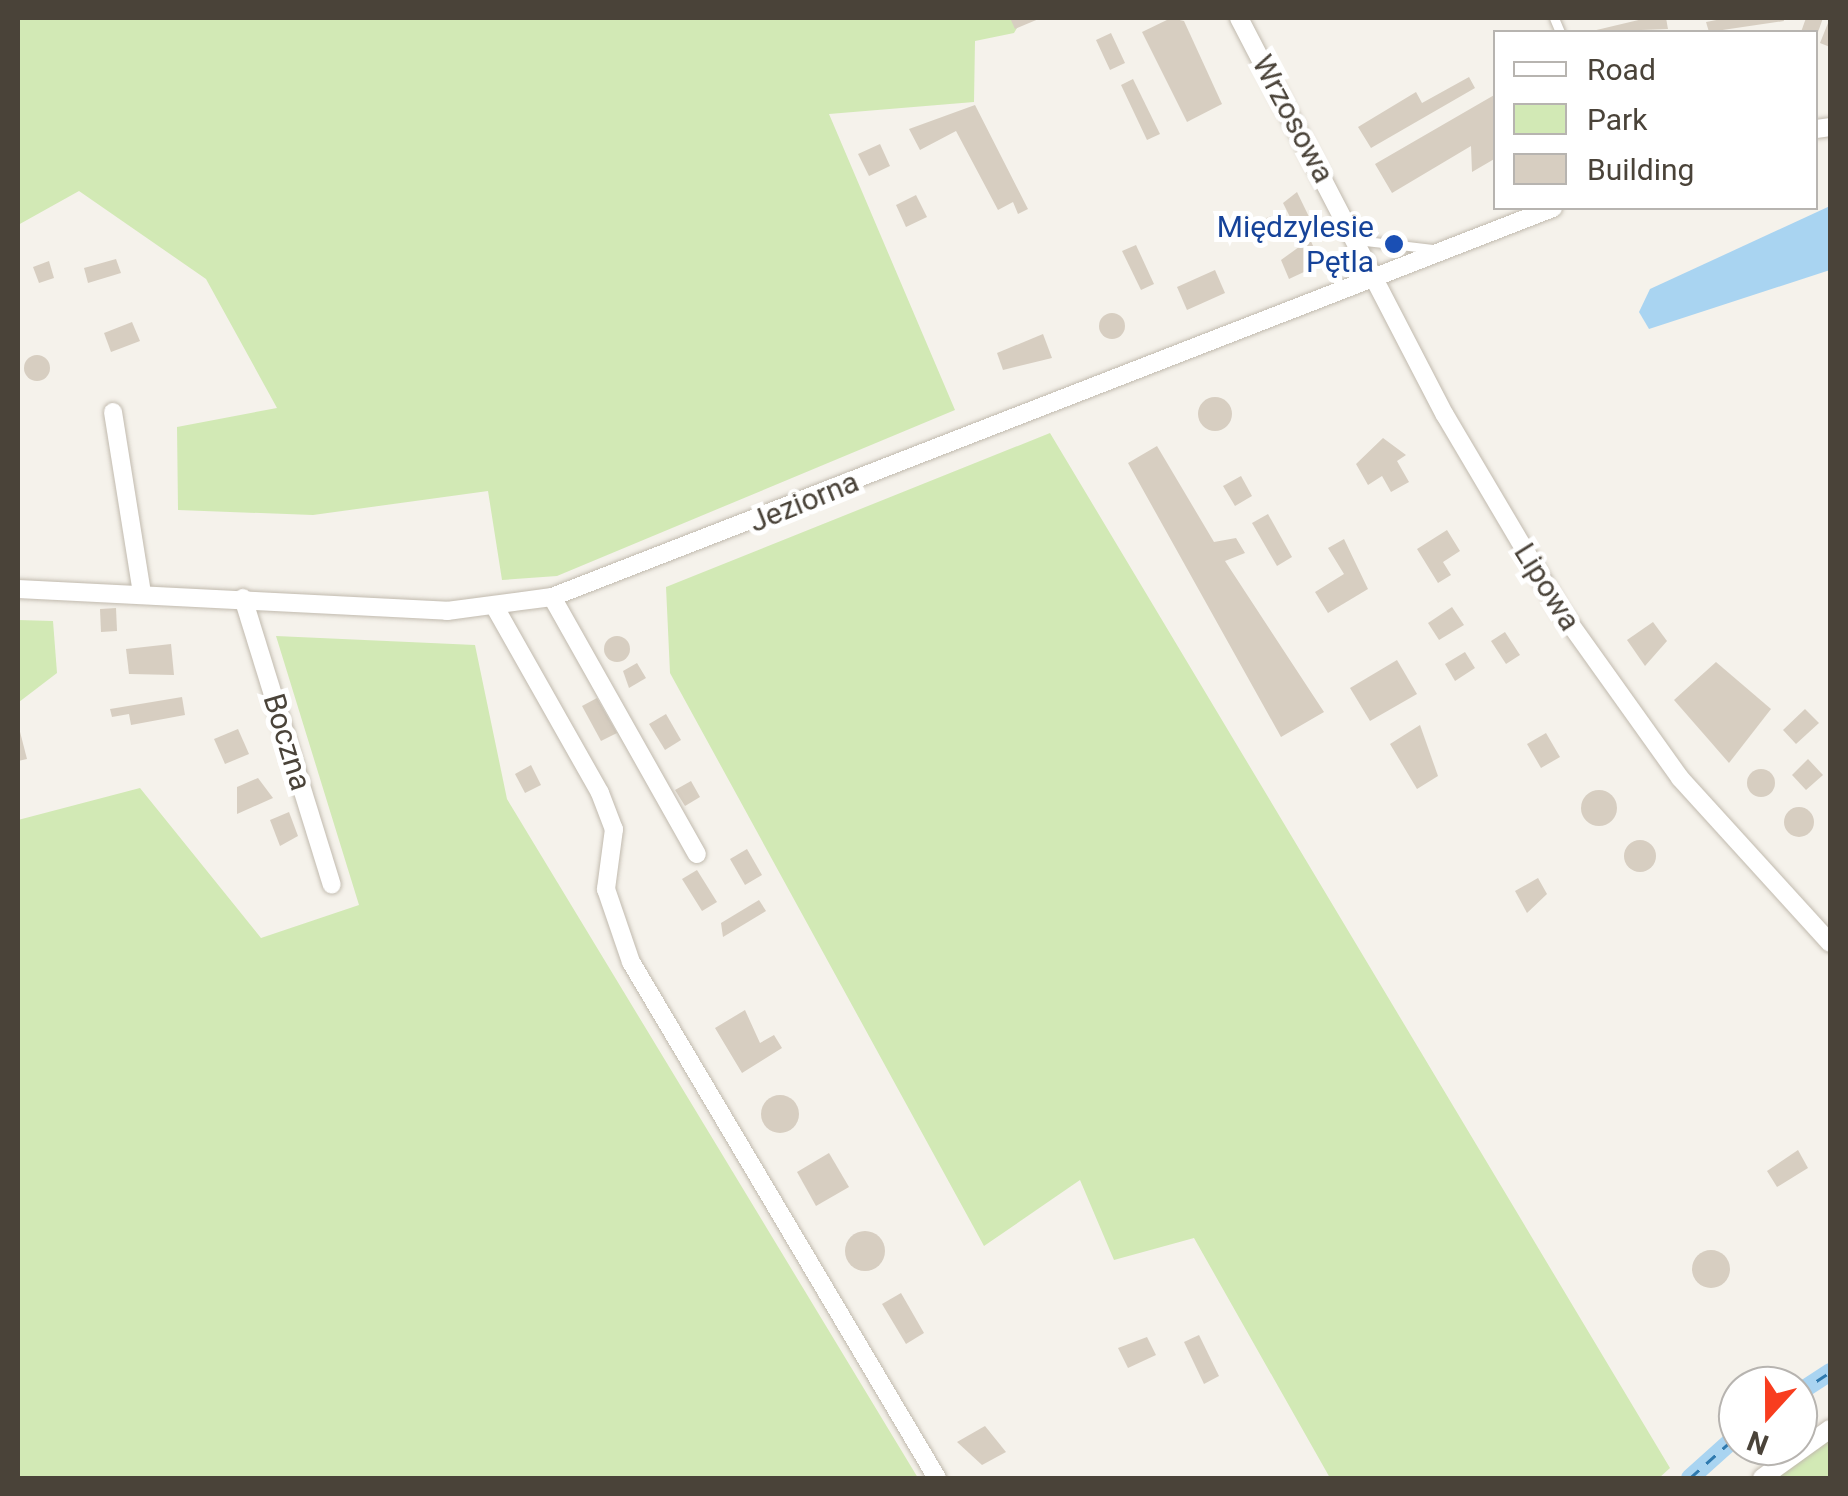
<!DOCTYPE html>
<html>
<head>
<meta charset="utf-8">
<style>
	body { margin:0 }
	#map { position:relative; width:1848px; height:1496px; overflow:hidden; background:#f5f2eb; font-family:Roboto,sans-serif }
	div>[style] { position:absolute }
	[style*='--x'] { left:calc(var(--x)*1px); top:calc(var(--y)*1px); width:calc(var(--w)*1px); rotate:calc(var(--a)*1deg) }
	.green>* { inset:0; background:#d2e9b5 }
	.water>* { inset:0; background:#a9d4f1 }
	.canal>* { height:18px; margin:-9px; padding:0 9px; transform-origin:9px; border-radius:9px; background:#a9d4f1 }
	.ferry>* { height:2.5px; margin-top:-1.25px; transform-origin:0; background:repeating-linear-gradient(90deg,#2f7aaf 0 12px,transparent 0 22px) }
	.building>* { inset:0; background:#d7cec1 }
	.round { border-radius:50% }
	.roads { filter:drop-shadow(0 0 2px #c1baae) drop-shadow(0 0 2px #c1baae) }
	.service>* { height:9px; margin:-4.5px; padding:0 4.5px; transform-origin:4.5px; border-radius:4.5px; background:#fff }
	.minor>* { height:18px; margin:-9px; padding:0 9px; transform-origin:9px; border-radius:9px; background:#fff }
	.dots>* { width:28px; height:28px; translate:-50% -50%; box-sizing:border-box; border:5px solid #fff; border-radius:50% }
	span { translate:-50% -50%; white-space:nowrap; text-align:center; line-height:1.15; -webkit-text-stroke:10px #fff; paint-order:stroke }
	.street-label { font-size:30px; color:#4a4339 }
	.transit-label { font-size:30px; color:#164399 }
	.right { translate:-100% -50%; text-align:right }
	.frame { position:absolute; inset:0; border:20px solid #4a4339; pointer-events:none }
	.legend { position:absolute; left:1493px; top:30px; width:325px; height:180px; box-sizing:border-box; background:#fff; border:2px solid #b7b4b0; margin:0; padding:12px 18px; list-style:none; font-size:30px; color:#4a4339 }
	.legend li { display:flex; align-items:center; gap:20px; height:50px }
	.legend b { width:50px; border:2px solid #b7b4b0 }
	.north { position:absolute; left:1718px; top:1366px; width:100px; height:100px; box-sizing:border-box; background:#fff; border:2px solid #b7b4b0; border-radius:50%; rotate:201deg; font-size:28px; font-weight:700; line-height:40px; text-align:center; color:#4a4339 }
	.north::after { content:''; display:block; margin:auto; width:35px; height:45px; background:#f83d1f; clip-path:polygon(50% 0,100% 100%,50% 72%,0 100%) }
</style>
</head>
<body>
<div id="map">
	<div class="green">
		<div style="clip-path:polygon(18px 18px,1023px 18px,1014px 33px,975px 41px,974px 102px,829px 114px,955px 410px,557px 576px,502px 580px,488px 491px,313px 515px,178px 510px,177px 427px,277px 408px,206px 279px,79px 191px,18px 225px)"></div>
		<div style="clip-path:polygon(1050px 433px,1670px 1468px,1659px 1478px,1330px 1478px,1194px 1238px,1114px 1260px,1080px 1180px,984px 1246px,670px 673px,666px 587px)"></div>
		<div style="clip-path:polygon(18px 620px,53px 621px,57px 673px,19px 702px)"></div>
		<div style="clip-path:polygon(276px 636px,475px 645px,507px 799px,918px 1478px,18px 1478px,18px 820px,140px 788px,261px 938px,359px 905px)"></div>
		<div style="clip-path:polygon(1830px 1437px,1830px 1478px,1758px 1478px)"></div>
	</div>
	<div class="water">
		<div style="clip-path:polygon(1830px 206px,1830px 270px,1649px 329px,1639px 312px,1650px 289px)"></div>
	</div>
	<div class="canal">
		<div style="--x:1798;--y:1393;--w:38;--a:-33"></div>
		<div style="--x:1690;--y:1478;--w:64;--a:-41.9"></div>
	</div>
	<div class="ferry">
		<div style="--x:1798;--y:1393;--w:38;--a:-33"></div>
		<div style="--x:1690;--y:1478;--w:64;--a:-41.9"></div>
	</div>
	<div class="building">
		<div style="clip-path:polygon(1010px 18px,1041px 18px,1015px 29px)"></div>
		<div style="clip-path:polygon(1171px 18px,1184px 21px,1222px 104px,1187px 122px,1142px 32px)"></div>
		<div style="clip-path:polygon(1647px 18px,1666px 18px,1668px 29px,1588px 32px)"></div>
		<div style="clip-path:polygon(1727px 18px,1783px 18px,1784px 21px,1709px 32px,1706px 22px)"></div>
		<div style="clip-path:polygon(1806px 18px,1823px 18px,1818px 32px,1801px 32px)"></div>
		<div style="clip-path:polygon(1830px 18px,1830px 47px,1820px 43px)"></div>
		<div style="clip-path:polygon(1111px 33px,1125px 63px,1110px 70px,1096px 40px)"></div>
		<div style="clip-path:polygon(1469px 77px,1475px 88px,1371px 148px,1358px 127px,1416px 92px,1422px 103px)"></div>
		<div style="clip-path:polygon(1133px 79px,1160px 134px,1147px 140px,1121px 85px)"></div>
		<div style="clip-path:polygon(1496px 94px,1496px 158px,1472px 172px,1471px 146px,1392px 193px,1375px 164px)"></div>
		<div style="clip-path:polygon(975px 105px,1028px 209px,1018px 214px,1013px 202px,998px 210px,956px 131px,920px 150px,909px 129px)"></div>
		<div style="clip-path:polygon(880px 144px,890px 166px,869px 176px,858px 154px)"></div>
		<div style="clip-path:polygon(1297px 192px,1312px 223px,1297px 231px,1283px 203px)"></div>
		<div style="clip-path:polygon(916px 195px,927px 217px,906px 227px,896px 205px)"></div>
		<div style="clip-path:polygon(1271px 216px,1277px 228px,1253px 238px,1248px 226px)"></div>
		<div style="clip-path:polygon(1310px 239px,1321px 264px,1289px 279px,1281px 260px)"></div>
		<div style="clip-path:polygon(1136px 245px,1154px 284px,1141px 290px,1122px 251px)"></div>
		<div style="clip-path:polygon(116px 259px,121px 273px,88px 283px,84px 268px)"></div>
		<div style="clip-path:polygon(49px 261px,54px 278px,39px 283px,33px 267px)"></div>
		<div style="clip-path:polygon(1215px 270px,1225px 293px,1187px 310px,1177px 287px)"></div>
		<div class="round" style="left:1099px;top:313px;width:26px;height:26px"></div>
		<div style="clip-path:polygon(132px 322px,140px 341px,111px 352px,104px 333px)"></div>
		<div style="clip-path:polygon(1043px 334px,1052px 358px,1003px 370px,997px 353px)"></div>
		<div class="round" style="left:24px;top:355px;width:26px;height:26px"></div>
		<div class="round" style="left:1198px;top:397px;width:34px;height:34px"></div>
		<div style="clip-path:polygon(1383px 438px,1406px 455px,1397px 461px,1409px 482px,1391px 492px,1382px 476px,1368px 485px,1356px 464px)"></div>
		<div style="clip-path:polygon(1157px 446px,1214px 542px,1236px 538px,1245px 553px,1225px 561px,1324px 712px,1281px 737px,1128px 463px)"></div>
		<div style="clip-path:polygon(1241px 476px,1252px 496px,1235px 506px,1223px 486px)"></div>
		<div style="clip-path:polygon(1268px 514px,1292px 557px,1277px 566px,1252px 523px)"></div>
		<div style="clip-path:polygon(1447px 530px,1460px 551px,1443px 562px,1451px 575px,1438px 583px,1417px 549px)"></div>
		<div style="clip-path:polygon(1344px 539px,1368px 589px,1328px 613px,1315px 592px,1344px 574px,1328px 548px)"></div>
		<div style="clip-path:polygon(1452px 607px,1464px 625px,1439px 640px,1428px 623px)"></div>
		<div style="clip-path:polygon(116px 608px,117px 631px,101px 632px,100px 609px)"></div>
		<div style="clip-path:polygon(1653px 622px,1667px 641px,1645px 666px,1627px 640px)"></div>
		<div style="clip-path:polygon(1505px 632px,1520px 655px,1506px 664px,1491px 641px)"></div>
		<div class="round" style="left:604px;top:636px;width:26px;height:26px"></div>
		<div style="clip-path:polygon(171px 644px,174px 675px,129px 674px,126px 649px)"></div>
		<div style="clip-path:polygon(1465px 652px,1475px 668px,1455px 681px,1445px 664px)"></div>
		<div style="clip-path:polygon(1397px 660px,1417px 694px,1370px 721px,1350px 688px)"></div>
		<div style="clip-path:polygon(1716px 662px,1771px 709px,1729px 763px,1674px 700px)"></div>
		<div style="clip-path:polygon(637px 663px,646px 678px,629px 688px,623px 671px)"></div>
		<div style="clip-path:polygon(182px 697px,185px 715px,131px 725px,129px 714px,112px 717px,110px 709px)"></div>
		<div style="clip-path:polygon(597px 698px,617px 733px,601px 741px,582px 706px)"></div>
		<div style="clip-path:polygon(1805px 709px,1819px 723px,1796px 744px,1783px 730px)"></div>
		<div style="clip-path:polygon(666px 714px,681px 740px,665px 750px,649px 724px)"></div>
		<div style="clip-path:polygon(18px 724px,27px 759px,18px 761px)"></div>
		<div style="clip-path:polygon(1420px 725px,1438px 776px,1417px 789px,1390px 744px)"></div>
		<div style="clip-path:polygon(238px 729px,249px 754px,225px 764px,214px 739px)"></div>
		<div style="clip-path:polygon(1546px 733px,1560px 757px,1541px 768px,1527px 744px)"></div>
		<div style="clip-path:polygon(1808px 759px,1823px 775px,1806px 790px,1792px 775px)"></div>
		<div style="clip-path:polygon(531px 765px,541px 785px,525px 793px,515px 774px)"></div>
		<div class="round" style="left:1747px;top:769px;width:28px;height:28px"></div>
		<div style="clip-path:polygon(258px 778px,273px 798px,237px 814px,237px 787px)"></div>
		<div style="clip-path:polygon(691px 781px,700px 797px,685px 806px,675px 790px)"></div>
		<div class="round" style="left:1581px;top:790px;width:36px;height:36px"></div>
		<div class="round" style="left:1784px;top:807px;width:30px;height:30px"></div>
		<div style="clip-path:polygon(289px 812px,298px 836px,280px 846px,270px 820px)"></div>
		<div class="round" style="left:1624px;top:840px;width:32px;height:32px"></div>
		<div style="clip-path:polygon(747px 849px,762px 875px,745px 885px,730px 859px)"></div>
		<div style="clip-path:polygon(697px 870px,717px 902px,702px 911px,682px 879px)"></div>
		<div style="clip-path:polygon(1538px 878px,1547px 894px,1527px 913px,1515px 891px)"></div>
		<div style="clip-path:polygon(759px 900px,766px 911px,723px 937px,721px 923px)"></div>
		<div style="clip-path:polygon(745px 1010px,760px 1043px,774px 1035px,782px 1048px,742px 1073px,715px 1028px)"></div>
		<div class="round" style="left:761px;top:1095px;width:38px;height:38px"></div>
		<div style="clip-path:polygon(1798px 1150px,1808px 1168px,1777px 1187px,1767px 1171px)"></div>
		<div style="clip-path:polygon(829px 1153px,849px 1187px,816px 1206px,797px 1172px)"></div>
		<div class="round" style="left:845px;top:1231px;width:40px;height:40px"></div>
		<div class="round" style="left:1692px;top:1250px;width:38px;height:38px"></div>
		<div style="clip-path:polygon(901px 1293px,924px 1333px,906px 1344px,882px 1304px)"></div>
		<div style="clip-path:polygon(1199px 1335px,1219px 1376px,1204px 1384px,1184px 1342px)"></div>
		<div style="clip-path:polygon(1147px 1337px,1156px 1355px,1128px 1368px,1118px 1348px)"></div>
		<div style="clip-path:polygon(985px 1426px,1006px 1452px,982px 1465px,957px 1442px)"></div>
	</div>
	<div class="roads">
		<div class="service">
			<div style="--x:1554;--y:18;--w:15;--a:67"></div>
			<div style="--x:1357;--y:240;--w:78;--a:6.7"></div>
		</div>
		<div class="minor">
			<div style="--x:1239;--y:18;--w:447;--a:62.6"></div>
			<div style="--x:1445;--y:415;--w:228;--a:59.4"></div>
			<div style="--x:1561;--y:611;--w:205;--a:54.5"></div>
			<div style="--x:1680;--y:778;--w:223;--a:47.7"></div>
			<div style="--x:1816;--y:129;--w:14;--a:-8"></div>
			<div style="--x:113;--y:412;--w:183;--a:80.9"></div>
			<div style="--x:18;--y:589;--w:430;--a:2.9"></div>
			<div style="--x:447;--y:611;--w:106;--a:-7.6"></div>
			<div style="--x:552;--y:597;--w:1074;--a:-21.24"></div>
			<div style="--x:552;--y:597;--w:295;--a:60.6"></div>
			<div style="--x:243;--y:598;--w:300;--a:72.8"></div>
			<div style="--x:496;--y:609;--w:211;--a:60.5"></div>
			<div style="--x:600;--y:793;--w:39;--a:69"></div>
			<div style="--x:614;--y:829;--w:61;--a:97.6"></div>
			<div style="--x:606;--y:889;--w:77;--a:71.1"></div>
			<div style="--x:631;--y:962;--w:600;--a:59.33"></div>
			<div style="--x:1762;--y:1478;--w:84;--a:-35.8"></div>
		</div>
	</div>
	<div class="dots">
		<div style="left:1394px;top:244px;background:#1a4fb4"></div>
	</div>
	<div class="street-label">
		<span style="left:1293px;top:119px;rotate:62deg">Wrzosowa</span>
		<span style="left:804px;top:502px;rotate:-22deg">Jeziorna</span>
		<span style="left:1547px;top:587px;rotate:58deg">Lipowa</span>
		<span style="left:287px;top:742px;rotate:73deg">Boczna</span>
	</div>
	<div class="transit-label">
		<span class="right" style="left:1374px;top:244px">Międzylesie<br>Pętla</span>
	</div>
	<div class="frame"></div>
	<ul class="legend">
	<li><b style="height:12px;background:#fff"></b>Road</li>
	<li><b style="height:28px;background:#d2e9b5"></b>Park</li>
	<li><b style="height:28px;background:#d7cec1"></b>Building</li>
	</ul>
	<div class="north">N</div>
</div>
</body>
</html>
